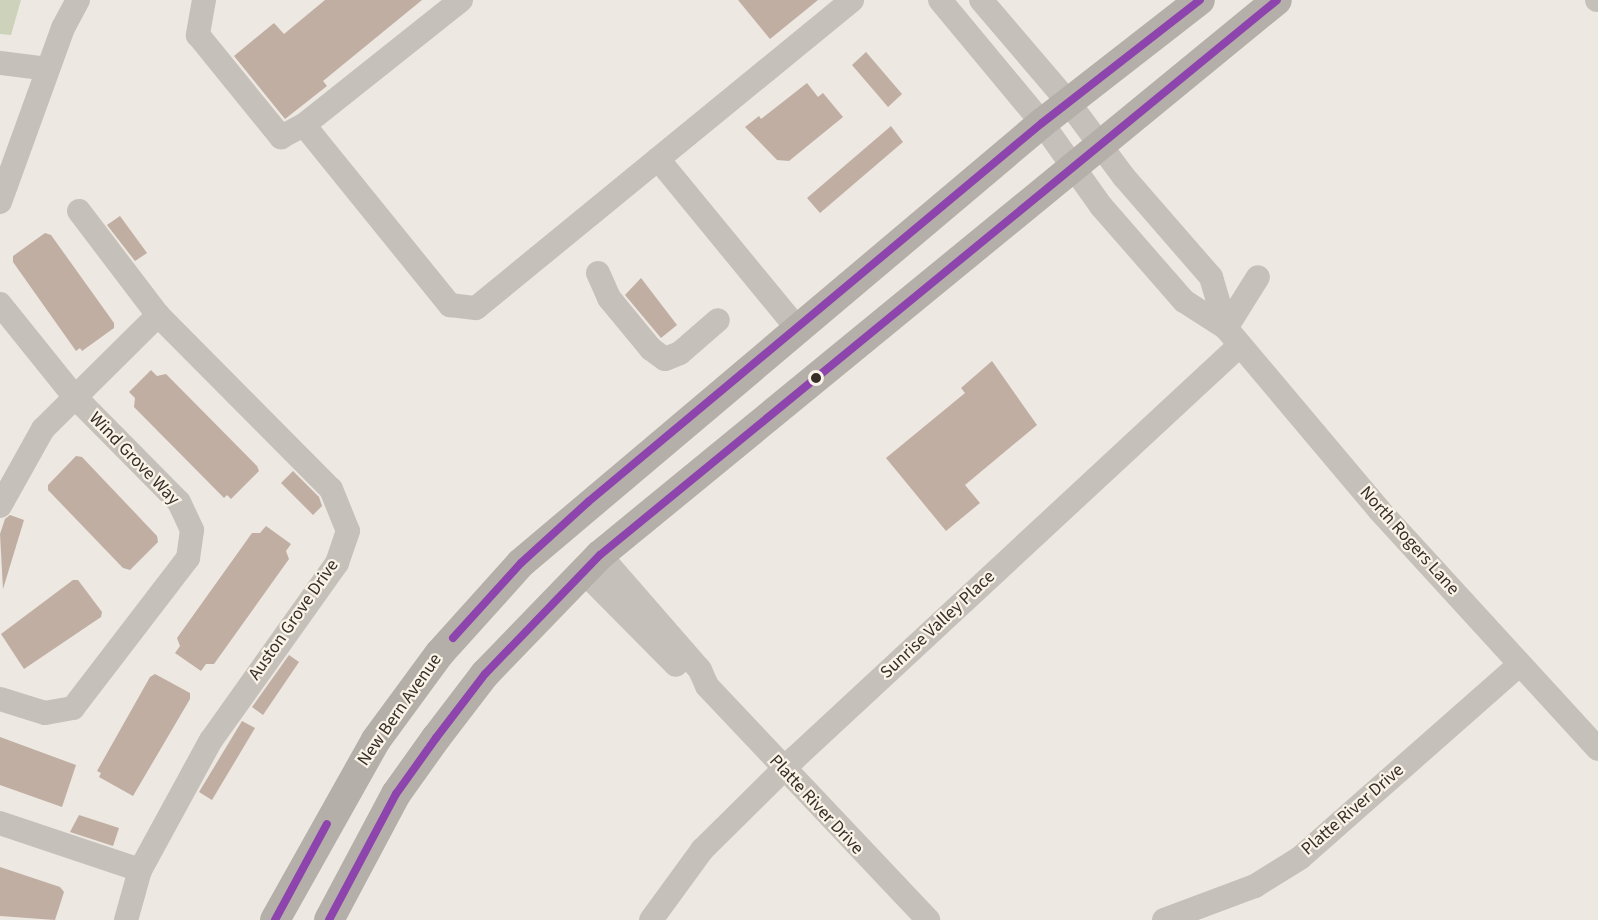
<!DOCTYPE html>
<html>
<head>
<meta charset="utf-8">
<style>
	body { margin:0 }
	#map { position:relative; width:1598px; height:920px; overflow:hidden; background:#ede8e1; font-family:"Source Sans 3",sans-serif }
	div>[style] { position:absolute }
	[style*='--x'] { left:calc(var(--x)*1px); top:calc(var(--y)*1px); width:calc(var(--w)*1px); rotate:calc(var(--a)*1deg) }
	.green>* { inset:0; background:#cdd3bb }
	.building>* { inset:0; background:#c0aea3 }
	.minor>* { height:24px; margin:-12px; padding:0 12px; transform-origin:12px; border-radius:12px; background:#c6c0ba }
	.major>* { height:30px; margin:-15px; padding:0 15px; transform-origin:15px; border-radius:15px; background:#b5afa9 }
	.bus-1>* { height:8px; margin:-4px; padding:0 4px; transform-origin:4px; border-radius:4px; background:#8e44ad }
	.dots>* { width:16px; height:16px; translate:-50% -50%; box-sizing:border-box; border:3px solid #faf3e8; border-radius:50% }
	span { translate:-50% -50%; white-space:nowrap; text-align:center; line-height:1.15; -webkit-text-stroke:4.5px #faf3e8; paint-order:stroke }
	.street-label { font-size:18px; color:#372e28 }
</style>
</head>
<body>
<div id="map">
	<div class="green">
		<div style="clip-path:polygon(0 0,21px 0,11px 35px,0 34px)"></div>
	</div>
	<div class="building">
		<div style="clip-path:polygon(325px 0,422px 0,323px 81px,327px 86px,285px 119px,234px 56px,274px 23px,284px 34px)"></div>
		<div style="clip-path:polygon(738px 0,818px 0,770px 39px)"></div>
		<div style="clip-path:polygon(866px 52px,902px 94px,888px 107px,852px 65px)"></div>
		<div style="clip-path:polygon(807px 83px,818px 97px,823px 93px,843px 117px,789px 161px,777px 160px,745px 127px,759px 116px,761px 119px)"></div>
		<div style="clip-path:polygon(891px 126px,903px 142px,820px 213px,807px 198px)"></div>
		<div style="clip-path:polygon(120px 216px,147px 253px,135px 261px,107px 225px)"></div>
		<div style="clip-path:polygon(45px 233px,51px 235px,114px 323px,114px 328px,82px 351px,80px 348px,76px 351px,13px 262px,13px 256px)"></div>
		<div style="clip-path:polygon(641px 278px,677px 325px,661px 338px,625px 295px)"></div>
		<div style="clip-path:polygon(992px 361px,1037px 425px,965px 485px,980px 503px,946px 531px,886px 458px,965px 393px,961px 388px)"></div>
		<div style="clip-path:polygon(151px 370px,157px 376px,166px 374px,257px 466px,259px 471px,231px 499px,227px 495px,224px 498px,134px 407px,135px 398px,129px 392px)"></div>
		<div style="clip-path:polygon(76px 456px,82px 457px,157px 536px,158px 542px,130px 570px,123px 568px,48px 490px,48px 485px)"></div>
		<div style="clip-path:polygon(293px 471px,319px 497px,322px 506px,313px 515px,281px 483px)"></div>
		<div style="clip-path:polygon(10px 515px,24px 520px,3px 589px,0 534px,5px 519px)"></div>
		<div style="clip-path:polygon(266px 526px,291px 544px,286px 551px,289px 559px,214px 664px,206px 664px,201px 671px,175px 653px,180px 646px,177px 638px,252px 533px,260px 533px)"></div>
		<div style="clip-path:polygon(73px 580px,78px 580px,102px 612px,101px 617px,24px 669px,1px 634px)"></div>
		<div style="clip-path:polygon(289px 655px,299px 662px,263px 715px,252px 707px)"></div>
		<div style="clip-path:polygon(155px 674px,190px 693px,190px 699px,133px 796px,99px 777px,101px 773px,97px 771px,150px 677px)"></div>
		<div style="clip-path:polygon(242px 721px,255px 728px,212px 800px,199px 792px)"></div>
		<div style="clip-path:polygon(0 737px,76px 765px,62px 807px,0 785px)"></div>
		<div style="clip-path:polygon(79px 815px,119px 828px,113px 846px,70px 832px)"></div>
		<div style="clip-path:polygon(0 867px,60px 887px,64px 892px,55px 920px,0 916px)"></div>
	</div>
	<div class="minor">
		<div style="--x:204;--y:0;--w:36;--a:100"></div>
		<div style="--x:198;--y:35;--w:132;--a:50.9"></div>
		<div style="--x:281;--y:137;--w:26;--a:-28"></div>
		<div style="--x:461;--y:0;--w:201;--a:141.5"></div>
		<div style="--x:304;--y:125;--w:232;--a:51"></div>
		<div style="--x:450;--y:305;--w:26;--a:7"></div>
		<div style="--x:476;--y:308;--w:486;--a:-39.3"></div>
		<div style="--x:940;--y:0;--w:160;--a:50.3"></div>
		<div style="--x:1042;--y:123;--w:102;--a:54.6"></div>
		<div style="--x:1101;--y:206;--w:126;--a:48.9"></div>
		<div style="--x:1184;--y:301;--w:50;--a:32.7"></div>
		<div style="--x:1226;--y:328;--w:238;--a:49.9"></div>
		<div style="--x:1379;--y:510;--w:324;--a:47.5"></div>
		<div style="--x:981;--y:0;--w:135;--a:49.5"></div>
		<div style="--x:1069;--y:103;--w:92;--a:53.4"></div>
		<div style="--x:1124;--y:177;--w:133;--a:49"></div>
		<div style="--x:1211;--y:277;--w:53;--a:73.6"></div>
		<div style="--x:1597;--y:0;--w:1;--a:0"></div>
		<div style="--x:0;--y:63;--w:48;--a:7.1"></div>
		<div style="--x:658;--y:159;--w:219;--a:50.6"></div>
		<div style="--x:0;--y:202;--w:185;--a:-70.1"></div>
		<div style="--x:63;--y:28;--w:32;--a:-62"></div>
		<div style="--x:79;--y:211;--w:131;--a:52.8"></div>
		<div style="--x:158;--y:315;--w:245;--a:45.2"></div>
		<div style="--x:331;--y:489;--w:45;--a:68"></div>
		<div style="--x:348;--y:531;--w:34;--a:109"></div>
		<div style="--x:337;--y:563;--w:217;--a:125.4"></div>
		<div style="--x:211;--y:740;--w:148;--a:118.6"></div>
		<div style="--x:140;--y:870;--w:52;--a:105.6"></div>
		<div style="--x:598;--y:273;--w:27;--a:66"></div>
		<div style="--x:609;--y:298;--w:66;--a:50.5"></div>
		<div style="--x:651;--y:349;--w:17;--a:36"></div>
		<div style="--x:665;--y:359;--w:16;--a:-22"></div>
		<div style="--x:680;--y:353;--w:50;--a:-41"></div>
		<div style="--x:0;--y:304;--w:118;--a:51.2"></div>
		<div style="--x:74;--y:396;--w:149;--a:45.3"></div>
		<div style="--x:179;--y:502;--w:31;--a:65"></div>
		<div style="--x:192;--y:530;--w:28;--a:98"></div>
		<div style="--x:188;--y:558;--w:189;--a:127.5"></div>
		<div style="--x:73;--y:708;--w:28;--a:170"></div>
		<div style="--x:45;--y:713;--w:47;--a:-162.7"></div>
		<div style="--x:1226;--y:328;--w:60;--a:-57.9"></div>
		<div style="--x:0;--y:506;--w:88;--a:-60.8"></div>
		<div style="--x:43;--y:429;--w:162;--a:-44.7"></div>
		<div style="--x:600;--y:555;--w:152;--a:49"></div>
		<div style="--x:700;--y:670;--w:17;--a:66"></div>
		<div style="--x:707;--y:686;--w:322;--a:46.6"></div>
		<div style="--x:583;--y:571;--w:132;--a:45.3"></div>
		<div style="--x:0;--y:823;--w:148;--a:18.6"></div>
		<div style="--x:651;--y:920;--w:87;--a:-53.9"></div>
		<div style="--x:702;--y:850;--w:131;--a:-44.7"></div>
		<div style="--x:795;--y:758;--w:607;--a:-42.86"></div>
		<div style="--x:1164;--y:920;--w:97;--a:-20.5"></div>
		<div style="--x:1255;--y:886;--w:53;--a:-31.9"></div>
		<div style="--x:1300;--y:858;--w:292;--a:-41.4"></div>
	</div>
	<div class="major">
		<div style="--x:275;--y:920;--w:206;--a:-60.7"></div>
		<div style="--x:376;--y:740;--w:108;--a:-53.7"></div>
		<div style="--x:440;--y:653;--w:121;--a:-48"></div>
		<div style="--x:521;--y:563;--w:682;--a:-40.18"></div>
		<div style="--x:1042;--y:123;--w:200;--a:-37.9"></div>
		<div style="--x:329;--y:920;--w:143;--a:-62"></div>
		<div style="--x:396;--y:794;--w:69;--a:-54.5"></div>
		<div style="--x:436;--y:738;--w:81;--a:-52.6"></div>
		<div style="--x:485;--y:674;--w:165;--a:-46"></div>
		<div style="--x:600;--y:555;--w:875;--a:-39.34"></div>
	</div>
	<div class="bus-1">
		<div style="--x:453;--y:638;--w:101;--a:-47.8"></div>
		<div style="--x:521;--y:563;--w:91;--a:-42.3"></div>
		<div style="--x:588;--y:502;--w:591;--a:-39.86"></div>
		<div style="--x:1042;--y:123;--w:200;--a:-37.9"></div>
		<div style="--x:275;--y:920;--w:109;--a:-61.6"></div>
		<div style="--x:329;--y:920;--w:143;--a:-62"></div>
		<div style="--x:396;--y:794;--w:69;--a:-54.5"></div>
		<div style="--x:436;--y:738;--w:81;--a:-52.6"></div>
		<div style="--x:485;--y:674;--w:165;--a:-46"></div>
		<div style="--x:600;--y:555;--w:875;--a:-39.34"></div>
	</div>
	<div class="dots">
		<div style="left:816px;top:378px;background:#372e28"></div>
	</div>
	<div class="street-label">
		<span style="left:134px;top:459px;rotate:46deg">Wind Grove Way</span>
		<span style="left:1409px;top:541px;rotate:48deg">North Rogers Lane</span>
		<span style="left:294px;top:620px;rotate:-55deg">Auston Grove Drive</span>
		<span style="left:938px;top:625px;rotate:-43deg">Sunrise Valley Place</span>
		<span style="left:400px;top:710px;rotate:-55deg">New Bern Avenue</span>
		<span style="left:816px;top:805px;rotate:47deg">Platte River Drive</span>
		<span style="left:1353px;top:810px;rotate:-41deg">Platte River Drive</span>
	</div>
</div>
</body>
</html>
